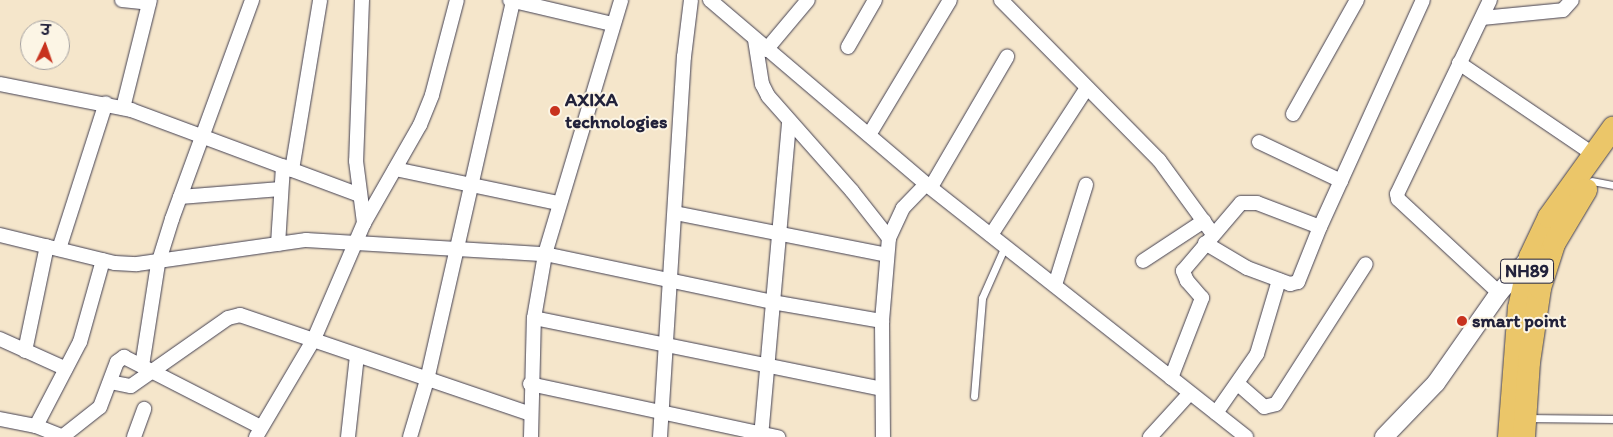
<!DOCTYPE html>
<html>
<head>
<meta charset="utf-8">
<style>
	body { margin:0 }
	#map { position:relative; width:1613px; height:437px; overflow:hidden; background:#f5e6cb; font-family:Itim,"Playpen Sans Deva",sans-serif }
	div>[style] { position:absolute }
	[style*='--x'] { left:calc(var(--x)*1px); top:calc(var(--y)*1px); width:calc(var(--w)*1px); rotate:calc(var(--a)*1deg) }
	.roads { filter:drop-shadow(0 0 1px #423f51) drop-shadow(0 0 1px #423f51) }
	.service>* { height:7px; margin:-3.5px; padding:0 3.5px; transform-origin:3.5px; border-radius:3.5px; background:#fff }
	.minor>* { height:14px; margin:-7px; padding:0 7px; transform-origin:7px; border-radius:7px; background:#fff }
	.tertiary>* { height:18px; margin:-9px; padding:0 9px; transform-origin:9px; border-radius:9px; background:#fff }
	.primary>* { height:22px; margin:-11px; padding:0 11px; transform-origin:11px; border-radius:11px; background:#ebc669 }
	.dots>* { width:14px; height:14px; translate:-50% -50%; box-sizing:border-box; border:2px solid #fcf5e5; border-radius:50% }
	span { translate:-50% -50%; white-space:nowrap; text-align:center; line-height:1.15; -webkit-text-stroke:4px #fcf5e5; paint-order:stroke }
	.shield-label span { padding:1px 4px; background:#fcf5e5; border:1px solid; border-radius:4px; -webkit-text-stroke-width:0 }
	.shield-label { font-size:18px; color:#22223b; font-weight:700 }
	.poi-label { font-size:19px; color:#22223b; font-weight:700 }
	.left { translate:0 -50%; text-align:left }
	.north { position:absolute; left:20px; top:20px; width:50px; height:50px; box-sizing:border-box; background:#fcf5e5; border:1px solid #a5a1a1; border-radius:50%; rotate:3deg; font-size:14px; font-weight:700; line-height:20px; text-align:center; color:#22223b }
	.north::after { content:''; display:block; margin:auto; width:18px; height:22px; background:#c8321e; clip-path:polygon(50% 0,100% 100%,50% 72%,0 100%) }
</style>
</head>
<body>
<div id="map">
	<div class="roads">
		<div class="service">
			<div style="--x:1592;--y:181;--w:21;--a:11"></div>
			<div style="--x:974;--y:396;--w:98;--a:-85.3"></div>
			<div style="--x:982;--y:298;--w:57;--a:-66.1"></div>
			<div style="--x:1528;--y:418;--w:85;--a:0.7"></div>
		</div>
		<div class="minor">
			<div style="--x:122;--y:0;--w:27;--a:6"></div>
			<div style="--x:362;--y:0;--w:161;--a:92.1"></div>
			<div style="--x:356;--y:161;--w:63;--a:82.6"></div>
			<div style="--x:510;--y:0;--w:105;--a:13.2"></div>
			<div style="--x:710;--y:0;--w:284;--a:40.4"></div>
			<div style="--x:926;--y:184;--w:408;--a:38.3"></div>
			<div style="--x:1001;--y:0;--w:225;--a:45.4"></div>
			<div style="--x:1159;--y:160;--w:92;--a:53.9"></div>
			<div style="--x:1490;--y:0;--w:215;--a:115.6"></div>
			<div style="--x:1397;--y:194;--w:5;--a:79"></div>
			<div style="--x:1398;--y:199;--w:138;--a:42.9"></div>
			<div style="--x:1482;--y:18;--w:81;--a:-5.6"></div>
			<div style="--x:1563;--y:10;--w:13;--a:-48"></div>
			<div style="--x:755;--y:40;--w:45;--a:81"></div>
			<div style="--x:762;--y:84;--w:13;--a:63"></div>
			<div style="--x:768;--y:96;--w:127;--a:48.5"></div>
			<div style="--x:852;--y:191;--w:60;--a:51.8"></div>
			<div style="--x:848;--y:47;--w:54;--a:-60.1"></div>
			<div style="--x:766;--y:50;--w:65;--a:-50"></div>
			<div style="--x:1459;--y:63;--w:162;--a:34.2"></div>
			<div style="--x:0;--y:84;--w:134;--a:11.2"></div>
			<div style="--x:131;--y:110;--w:243;--a:20.4"></div>
			<div style="--x:123;--y:108;--w:111;--a:-76"></div>
			<div style="--x:1293;--y:114;--w:131;--a:-60.7"></div>
			<div style="--x:869;--y:135;--w:157;--a:-59"></div>
			<div style="--x:1259;--y:142;--w:91;--a:25.4"></div>
			<div style="--x:395;--y:169;--w:167;--a:11.8"></div>
			<div style="--x:292;--y:170;--w:172;--a:-80.6"></div>
			<div style="--x:931;--y:187;--w:151;--a:-59.7"></div>
			<div style="--x:180;--y:197;--w:101;--a:-4.5"></div>
			<div style="--x:675;--y:213;--w:216;--a:11.2"></div>
			<div style="--x:0;--y:235;--w:118;--a:13.7"></div>
			<div style="--x:115;--y:263;--w:22;--a:3"></div>
			<div style="--x:137;--y:264;--w:171;--a:-8.1"></div>
			<div style="--x:306;--y:240;--w:239;--a:3.4"></div>
			<div style="--x:545;--y:254;--w:232;--a:11.9"></div>
			<div style="--x:772;--y:302;--w:112;--a:9.8"></div>
			<div style="--x:991;--y:235;--w:174;--a:-56.9"></div>
			<div style="--x:1205;--y:243;--w:49;--a:30.8"></div>
			<div style="--x:1247;--y:268;--w:46;--a:20.4"></div>
			<div style="--x:1290;--y:284;--w:8;--a:-14"></div>
			<div style="--x:1298;--y:282;--w:59;--a:-68.2"></div>
			<div style="--x:1320;--y:227;--w:249;--a:-65.6"></div>
			<div style="--x:278;--y:244;--w:78;--a:-86.3"></div>
			<div style="--x:59;--y:249;--w:153;--a:-72.2"></div>
			<div style="--x:1143;--y:261;--w:73;--a:-33.3"></div>
			<div style="--x:1055;--y:285;--w:105;--a:-72.8"></div>
			<div style="--x:534;--y:318;--w:355;--a:11.5"></div>
			<div style="--x:0;--y:339;--w:72;--a:24.4"></div>
			<div style="--x:25;--y:351;--w:107;--a:-78.2"></div>
			<div style="--x:142;--y:366;--w:103;--a:-81.1"></div>
			<div style="--x:158;--y:264;--w:47;--a:-72.7"></div>
			<div style="--x:172;--y:219;--w:233;--a:-69.9"></div>
			<div style="--x:1171;--y:378;--w:86;--a:-68.8"></div>
			<div style="--x:1202;--y:298;--w:23;--a:-131"></div>
			<div style="--x:1187;--y:281;--w:11;--a:-112"></div>
			<div style="--x:1183;--y:271;--w:89;--a:-49.5"></div>
			<div style="--x:1241;--y:203;--w:16;--a:0"></div>
			<div style="--x:1257;--y:203;--w:67;--a:20.9"></div>
			<div style="--x:110;--y:382;--w:21;--a:11"></div>
			<div style="--x:131;--y:386;--w:118;--a:-35"></div>
			<div style="--x:228;--y:318;--w:12;--a:-14"></div>
			<div style="--x:240;--y:315;--w:306;--a:18.8"></div>
			<div style="--x:530;--y:384;--w:254;--a:12.1"></div>
			<div style="--x:1238;--y:384;--w:35;--a:41"></div>
			<div style="--x:1264;--y:407;--w:12;--a:-14"></div>
			<div style="--x:1276;--y:404;--w:166;--a:-57.3"></div>
			<div style="--x:1216;--y:413;--w:72;--a:-55.2"></div>
			<div style="--x:1257;--y:354;--w:77;--a:-73.4"></div>
			<div style="--x:0;--y:419;--w:37;--a:11"></div>
			<div style="--x:36;--y:426;--w:29;--a:22"></div>
			<div style="--x:36;--y:426;--w:95;--a:-62.4"></div>
			<div style="--x:80;--y:342;--w:85;--a:-74.3"></div>
			<div style="--x:62;--y:437;--w:48;--a:-38.3"></div>
			<div style="--x:100;--y:407;--w:48;--a:-69.3"></div>
			<div style="--x:117;--y:362;--w:9;--a:-36"></div>
			<div style="--x:124;--y:357;--w:154;--a:27.1"></div>
			<div style="--x:134;--y:437;--w:30;--a:-70"></div>
			<div style="--x:256;--y:437;--w:114;--a:-59.4"></div>
			<div style="--x:314;--y:339;--w:126;--a:-66.7"></div>
			<div style="--x:364;--y:223;--w:113;--a:-60.3"></div>
			<div style="--x:420;--y:125;--w:32;--a:-68"></div>
			<div style="--x:432;--y:95;--w:98;--a:-75.3"></div>
			<div style="--x:348;--y:437;--w:81;--a:-83.7"></div>
			<div style="--x:410;--y:437;--w:59;--a:-73.4"></div>
			<div style="--x:427;--y:380;--w:389;--a:-77.2"></div>
			<div style="--x:531;--y:437;--w:119;--a:-88.6"></div>
			<div style="--x:534;--y:318;--w:65;--a:-80.2"></div>
			<div style="--x:545;--y:254;--w:265;--a:-73.3"></div>
			<div style="--x:660;--y:437;--w:381;--a:-86.4"></div>
			<div style="--x:684;--y:57;--w:57;--a:-83"></div>
			<div style="--x:761;--y:437;--w:316;--a:-84.9"></div>
			<div style="--x:883;--y:437;--w:116;--a:-90.5"></div>
			<div style="--x:882;--y:321;--w:83;--a:-85.2"></div>
			<div style="--x:889;--y:238;--w:33;--a:-65"></div>
			<div style="--x:903;--y:208;--w:33;--a:-46"></div>
			<div style="--x:1150;--y:437;--w:59;--a:-47.7"></div>
		</div>
		<div class="tertiary">
			<div style="--x:1384;--y:437;--w:75;--a:-46.1"></div>
			<div style="--x:1436;--y:383;--w:110;--a:-55"></div>
			<div style="--x:1499;--y:293;--w:48;--a:-49.3"></div>
		</div>
		<div class="primary">
			<div style="--x:1509;--y:437;--w:129;--a:-85.6"></div>
			<div style="--x:1519;--y:308;--w:52;--a:-77.8"></div>
			<div style="--x:1530;--y:257;--w:44;--a:-64.6"></div>
			<div style="--x:1549;--y:217;--w:110;--a:-54.3"></div>
			<div style="--x:1524;--y:437;--w:75;--a:-86.2"></div>
			<div style="--x:1529;--y:362;--w:75;--a:-81.5"></div>
			<div style="--x:1540;--y:288;--w:46;--a:-72.3"></div>
			<div style="--x:1554;--y:244;--w:63;--a:-59.3"></div>
		</div>
	</div>
	<div class="dots">
		<div style="left:555px;top:111px;background:#c8321e"></div>
		<div style="left:1462px;top:321px;background:#c8321e"></div>
	</div>
	<div class="shield-label">
		<span style="left:1527px;top:271px">NH89</span>
	</div>
	<div class="poi-label">
		<span class="left" style="left:565px;top:111px">AXIXA<br>technologies</span>
		<span class="left" style="left:1472px;top:321px">smart point</span>
	</div>
	<div class="north">उ</div>
</div>
</body>
</html>
